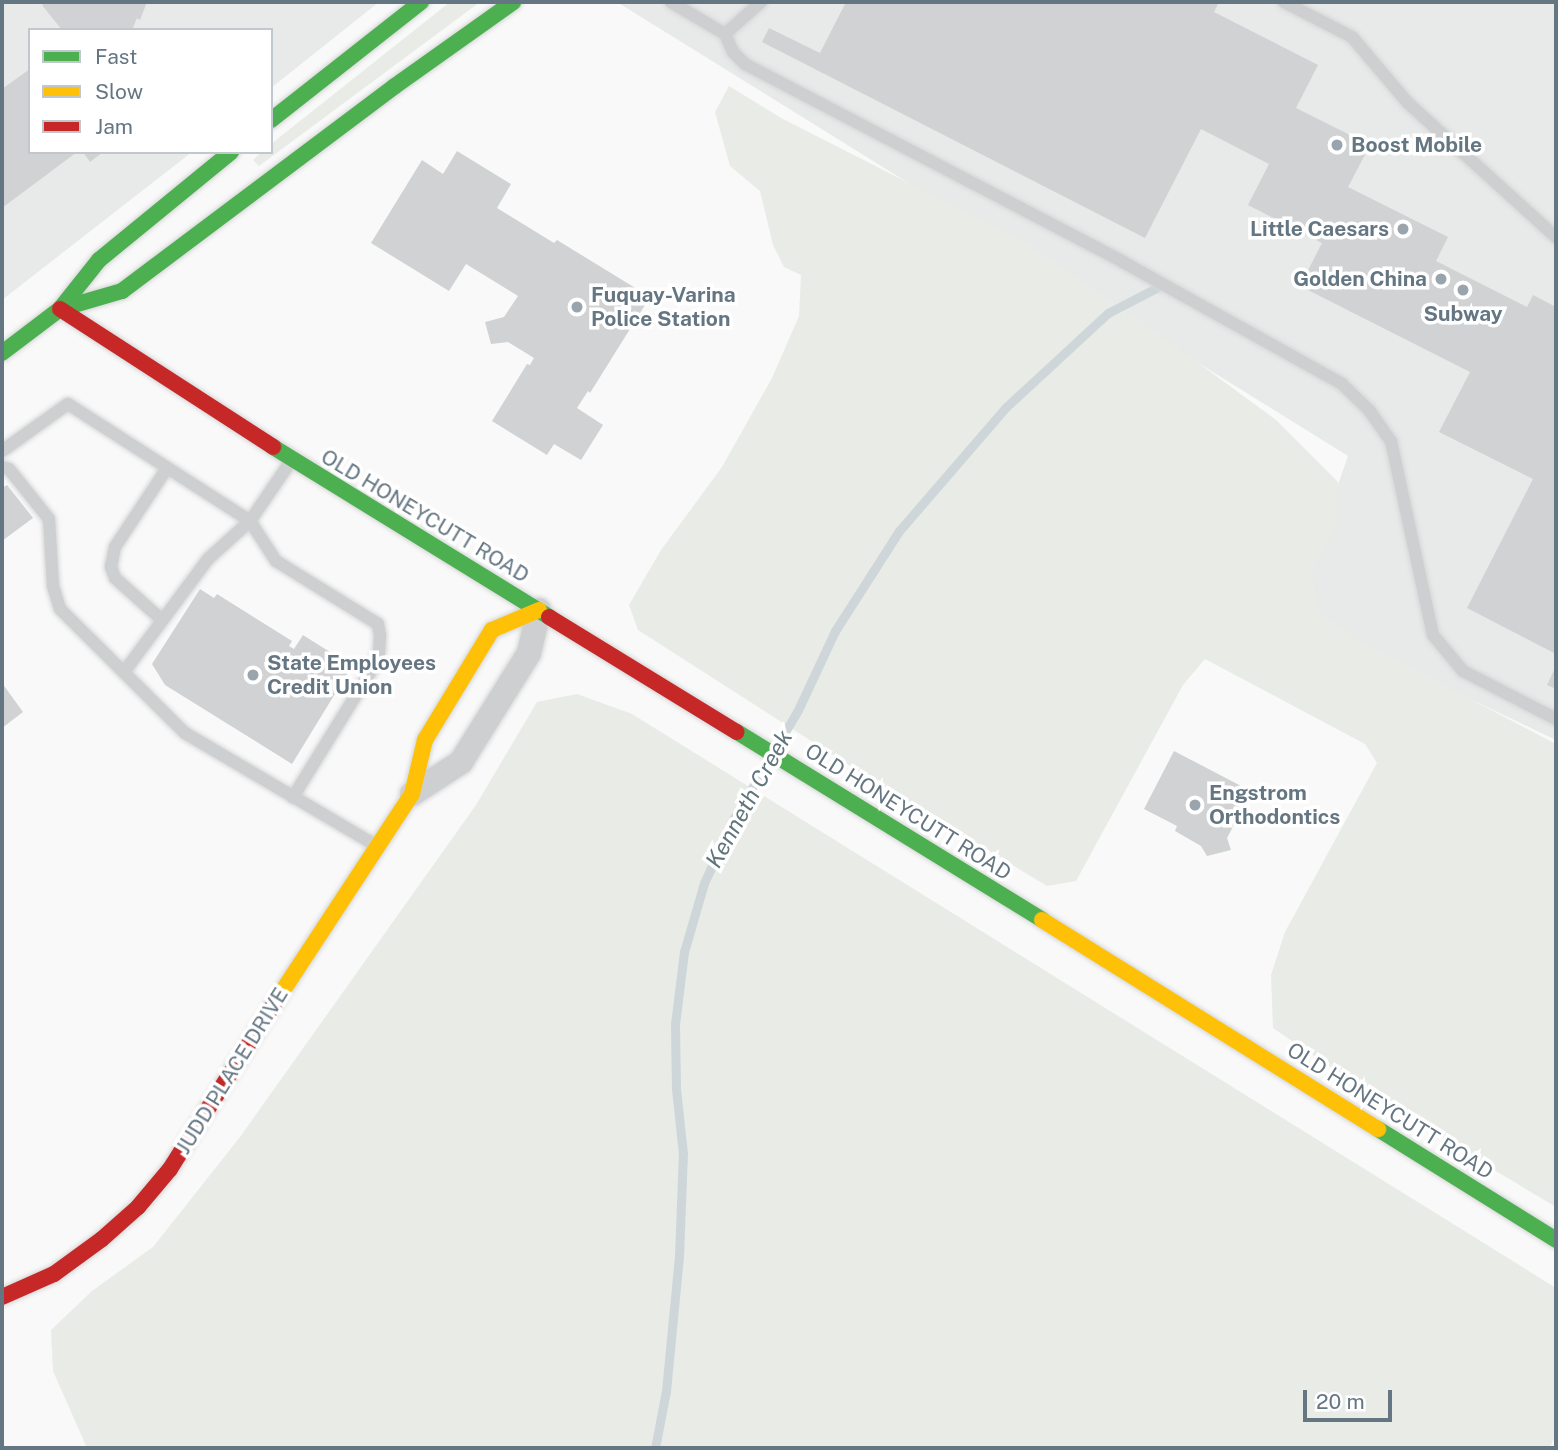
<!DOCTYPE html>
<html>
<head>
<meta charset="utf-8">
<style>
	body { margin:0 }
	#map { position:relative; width:1558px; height:1450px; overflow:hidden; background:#f9f9f9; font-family:"Public Sans",sans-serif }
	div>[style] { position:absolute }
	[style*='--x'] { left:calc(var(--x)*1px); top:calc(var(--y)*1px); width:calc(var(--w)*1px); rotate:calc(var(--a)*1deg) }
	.built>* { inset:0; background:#e8e9e9 }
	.green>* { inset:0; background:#e8ebe6 }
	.stream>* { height:9px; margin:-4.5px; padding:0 4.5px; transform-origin:4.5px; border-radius:4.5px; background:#ced6d9 }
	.building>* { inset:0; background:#d0d2d3 }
	.roads { filter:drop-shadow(0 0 2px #d5d6d7) drop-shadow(0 0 2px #d5d6d7) }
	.lane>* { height:12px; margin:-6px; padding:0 6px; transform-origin:6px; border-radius:6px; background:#cecfd0 }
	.street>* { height:24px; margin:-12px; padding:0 12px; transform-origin:12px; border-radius:12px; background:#cecfd0 }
	.fast>* { height:16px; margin:-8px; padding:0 8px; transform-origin:8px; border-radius:8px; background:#4caf50 }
	.slow>* { height:16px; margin:-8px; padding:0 8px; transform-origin:8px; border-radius:8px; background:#ffc107 }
	.jam>* { height:16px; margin:-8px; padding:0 8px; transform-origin:8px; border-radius:8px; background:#c62828 }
	.dots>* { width:19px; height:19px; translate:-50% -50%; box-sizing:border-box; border:4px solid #fff; border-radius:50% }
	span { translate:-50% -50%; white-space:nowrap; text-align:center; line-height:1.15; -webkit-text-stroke:7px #fff; paint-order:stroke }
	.poi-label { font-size:21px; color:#657683; font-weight:700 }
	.left { translate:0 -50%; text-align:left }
	.right { translate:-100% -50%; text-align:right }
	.street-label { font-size:21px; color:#657683 }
	.water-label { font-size:23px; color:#60757c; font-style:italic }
	.frame { position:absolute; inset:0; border:4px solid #657683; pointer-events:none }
	.legend { position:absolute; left:28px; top:28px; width:245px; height:126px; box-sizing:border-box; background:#fff; border:2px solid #c1c8cd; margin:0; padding:9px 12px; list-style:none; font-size:21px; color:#657683 }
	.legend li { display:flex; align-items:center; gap:14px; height:35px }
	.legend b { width:35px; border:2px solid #c1c8cd }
	.scale { position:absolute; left:1303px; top:1390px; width:89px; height:32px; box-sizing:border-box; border:4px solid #657683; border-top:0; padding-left:9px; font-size:21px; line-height:24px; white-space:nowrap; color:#657683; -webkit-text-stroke:5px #fff; paint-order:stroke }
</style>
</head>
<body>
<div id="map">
	<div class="built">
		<div style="clip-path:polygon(2px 2px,379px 2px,271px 88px,271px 30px,30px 30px,30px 152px,192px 152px,2px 300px)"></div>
		<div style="clip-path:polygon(617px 2px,1556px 2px,1556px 740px,1293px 614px,1348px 456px)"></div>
	</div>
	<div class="green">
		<div style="clip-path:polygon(450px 2px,480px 2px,259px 166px,253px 160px,262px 152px,271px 152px,271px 144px)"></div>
		<div style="clip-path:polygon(729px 86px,781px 118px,1021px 240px,1152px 329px,1276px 420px,1338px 482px,1337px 526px,1312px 569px,1318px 612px,1360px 641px,1556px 744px,1556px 1207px,1395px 1111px,1273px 1028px,1271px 975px,1285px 932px,1377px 763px,1365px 744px,1205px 659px,1183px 685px,1076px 881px,1047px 886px,858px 771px,638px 630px,629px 605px,661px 550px,722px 467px,772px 378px,799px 316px,801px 275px,784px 267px,773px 245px,760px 191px,730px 166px,715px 112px)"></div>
		<div style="clip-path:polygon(577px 694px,632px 714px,1556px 1288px,1556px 1433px,1550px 1448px,87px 1448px,53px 1371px,51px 1330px,92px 1291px,153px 1247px,240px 1137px,476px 805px,537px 702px)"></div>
	</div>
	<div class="stream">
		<div style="--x:775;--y:749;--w:45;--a:-59.5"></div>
		<div style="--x:798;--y:710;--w:87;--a:-64.9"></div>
		<div style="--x:835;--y:631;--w:119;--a:-57.4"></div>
		<div style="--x:899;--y:531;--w:162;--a:-49.2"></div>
		<div style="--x:1005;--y:408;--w:140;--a:-42.7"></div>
		<div style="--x:1108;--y:313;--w:56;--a:-27.5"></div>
		<div style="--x:655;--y:1448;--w:58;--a:-79.1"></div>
		<div style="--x:666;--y:1391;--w:136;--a:-84.5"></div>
		<div style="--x:679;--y:1256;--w:102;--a:-87.8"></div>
		<div style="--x:683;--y:1154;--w:65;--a:-96.1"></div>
		<div style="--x:676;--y:1089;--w:65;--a:-90.9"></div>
		<div style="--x:675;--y:1024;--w:73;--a:-82.9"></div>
		<div style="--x:684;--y:952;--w:72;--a:-73.8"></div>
		<div style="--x:704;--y:883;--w:72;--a:-65.2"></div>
		<div style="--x:734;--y:818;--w:66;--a:-59.2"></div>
	</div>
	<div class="building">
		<div style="clip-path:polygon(46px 2px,147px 2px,140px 20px,137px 18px,132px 30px,62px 30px,42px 5px)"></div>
		<div style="clip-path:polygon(846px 2px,1219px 2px,1214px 12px,1318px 65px,1296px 108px,1370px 145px,1348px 187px,1448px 237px,1436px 261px,1527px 307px,1533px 295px,1556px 307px,1556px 654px,1467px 608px,1533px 479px,1439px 432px,1470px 372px,1300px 286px,1322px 243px,1248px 205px,1269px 164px,1201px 129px,1145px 238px,762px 42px,769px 28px,820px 53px)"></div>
		<div style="clip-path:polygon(30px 69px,30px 152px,77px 152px,2px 208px,2px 89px)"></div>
		<div style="clip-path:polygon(457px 151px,511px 184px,497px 208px,554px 243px,557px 240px,650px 297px,590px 393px,588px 391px,577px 408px,603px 425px,581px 460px,554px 444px,547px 455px,492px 421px,527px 364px,530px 365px,534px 358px,508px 342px,491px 344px,485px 322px,504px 317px,518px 296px,466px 264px,449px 291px,371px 243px,422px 160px,443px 174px)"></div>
		<div style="clip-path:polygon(83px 152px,103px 152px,90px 162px)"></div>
		<div style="clip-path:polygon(7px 485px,33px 518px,2px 541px,2px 488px)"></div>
		<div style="clip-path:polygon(200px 589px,214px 598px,217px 594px,292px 641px,289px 646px,294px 649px,303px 635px,352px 666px,292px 764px,165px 685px,152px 664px)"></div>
		<div style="clip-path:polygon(1556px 666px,1556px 689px,1547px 685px)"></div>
		<div style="clip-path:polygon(2px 683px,23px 712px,2px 728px)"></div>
		<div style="clip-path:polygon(1174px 751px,1245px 788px,1240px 798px,1246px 802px,1227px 838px,1231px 850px,1207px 856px,1201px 846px,1175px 831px,1177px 826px,1144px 809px)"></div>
	</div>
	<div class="roads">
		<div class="lane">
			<div style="--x:671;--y:2;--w:63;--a:30.7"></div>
			<div style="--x:725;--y:34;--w:48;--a:-41.6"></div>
			<div style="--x:1284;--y:2;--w:76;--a:27.2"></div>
			<div style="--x:1352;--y:37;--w:87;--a:49.7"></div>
			<div style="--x:1408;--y:103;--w:200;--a:42.2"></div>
			<div style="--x:725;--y:34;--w:20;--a:66"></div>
			<div style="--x:733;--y:52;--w:17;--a:45"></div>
			<div style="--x:745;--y:64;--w:427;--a:27.6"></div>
			<div style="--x:1123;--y:262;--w:251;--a:29.1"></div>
			<div style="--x:1342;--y:384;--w:37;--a:44"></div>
			<div style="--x:1369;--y:410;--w:38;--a:55"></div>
			<div style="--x:1391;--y:441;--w:198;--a:77.8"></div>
			<div style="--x:1433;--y:635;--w:47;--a:50.2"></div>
			<div style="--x:1463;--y:671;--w:105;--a:27.3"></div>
			<div style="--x:2;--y:451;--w:81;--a:-35.5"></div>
			<div style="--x:68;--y:404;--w:216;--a:32.7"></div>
			<div style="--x:250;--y:521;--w:57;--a:137.9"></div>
			<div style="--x:208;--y:559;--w:141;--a:126.6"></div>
			<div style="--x:291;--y:461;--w:73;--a:124.3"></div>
			<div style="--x:250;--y:521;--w:48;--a:57"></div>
			<div style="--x:276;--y:561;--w:120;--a:31.7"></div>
			<div style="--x:378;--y:624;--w:11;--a:80"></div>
			<div style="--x:380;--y:635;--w:18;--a:93"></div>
			<div style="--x:379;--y:653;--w:23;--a:115"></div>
			<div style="--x:369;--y:674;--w:145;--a:121.7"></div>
			<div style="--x:2;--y:467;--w:7;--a:16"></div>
			<div style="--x:9;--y:469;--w:64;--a:51.3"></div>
			<div style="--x:49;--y:519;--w:67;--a:86.6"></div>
			<div style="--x:53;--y:586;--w:24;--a:73"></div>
			<div style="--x:60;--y:609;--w:176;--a:44.8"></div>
			<div style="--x:185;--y:733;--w:221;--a:30.5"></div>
			<div style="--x:162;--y:620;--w:63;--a:-138.2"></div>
			<div style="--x:115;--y:578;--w:12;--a:-110"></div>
			<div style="--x:111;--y:567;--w:20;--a:-79"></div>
			<div style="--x:115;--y:547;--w:95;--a:-56.6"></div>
		</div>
		<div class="street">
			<div style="--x:412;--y:794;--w:59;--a:-33.1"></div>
			<div style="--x:461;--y:762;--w:128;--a:-58"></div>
			<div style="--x:529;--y:653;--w:44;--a:-76.9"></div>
		</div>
		<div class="fast">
			<div style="--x:271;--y:120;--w:191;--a:-38.2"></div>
			<div style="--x:60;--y:309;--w:65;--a:-16.2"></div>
			<div style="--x:122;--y:291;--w:341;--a:-36.9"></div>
			<div style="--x:395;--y:86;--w:145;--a:-35.4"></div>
			<div style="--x:2;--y:353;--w:73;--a:-37.2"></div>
			<div style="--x:60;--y:309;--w:63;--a:-51.5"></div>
			<div style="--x:99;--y:260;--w:171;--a:-39.3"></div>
			<div style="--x:273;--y:447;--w:324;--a:31.6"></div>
			<div style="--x:737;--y:732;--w:358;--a:31.6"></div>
			<div style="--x:1378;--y:1129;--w:210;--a:31.9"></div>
		</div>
		<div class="slow">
			<div style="--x:1042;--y:920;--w:396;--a:31.9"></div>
			<div style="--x:274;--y:1004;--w:251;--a:-56.7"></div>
			<div style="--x:412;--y:794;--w:56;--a:-76.5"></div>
			<div style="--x:425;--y:740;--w:129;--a:-58.7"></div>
			<div style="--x:492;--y:630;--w:51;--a:-23.1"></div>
		</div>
		<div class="jam">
			<div style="--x:60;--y:309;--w:254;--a:32.9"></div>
			<div style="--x:549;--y:617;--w:220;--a:31.5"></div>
			<div style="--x:2;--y:1297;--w:57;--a:-23.9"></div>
			<div style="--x:54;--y:1274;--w:59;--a:-36.1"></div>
			<div style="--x:102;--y:1239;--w:48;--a:-41.6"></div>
			<div style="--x:138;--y:1207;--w:50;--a:-49.9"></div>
			<div style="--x:170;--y:1169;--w:195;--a:-57.8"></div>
		</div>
	</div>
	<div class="dots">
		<div style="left:1337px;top:145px;background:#99a4ac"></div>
		<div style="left:1403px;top:229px;background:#99a4ac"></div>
		<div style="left:1441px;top:279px;background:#99a4ac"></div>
		<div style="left:1463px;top:290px;background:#99a4ac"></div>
		<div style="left:577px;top:307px;background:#99a4ac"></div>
		<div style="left:253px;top:675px;background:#99a4ac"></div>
		<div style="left:1195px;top:805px;background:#99a4ac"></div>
	</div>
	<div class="poi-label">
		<span class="left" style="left:1351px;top:145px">Boost Mobile</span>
		<span class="right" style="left:1389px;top:229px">Little Caesars</span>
		<span class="right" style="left:1427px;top:279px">Golden China</span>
		<span class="left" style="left:591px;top:307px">Fuquay-Varina<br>Police Station</span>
		<span style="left:1463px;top:314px">Subway</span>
		<span class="left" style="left:267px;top:675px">State Employees<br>Credit Union</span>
		<span class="left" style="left:1209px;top:805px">Engstrom<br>Orthodontics</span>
	</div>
	<div class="street-label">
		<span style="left:425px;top:516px;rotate:31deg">OLD HONEYCUTT ROAD</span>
		<span style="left:908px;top:812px;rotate:32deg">OLD HONEYCUTT ROAD</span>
		<span style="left:232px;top:1071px;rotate:-58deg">JUDD PLACE DRIVE</span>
		<span style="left:1390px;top:1111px;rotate:32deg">OLD HONEYCUTT ROAD</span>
	</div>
	<div class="water-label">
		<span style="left:749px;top:799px;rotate:-61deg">Kenneth Creek</span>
	</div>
	<div class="frame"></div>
	<ul class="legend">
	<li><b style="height:9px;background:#4caf50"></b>Fast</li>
	<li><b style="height:9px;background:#ffc107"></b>Slow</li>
	<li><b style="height:9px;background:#c62828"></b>Jam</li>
	</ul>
	<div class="scale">20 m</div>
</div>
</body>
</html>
